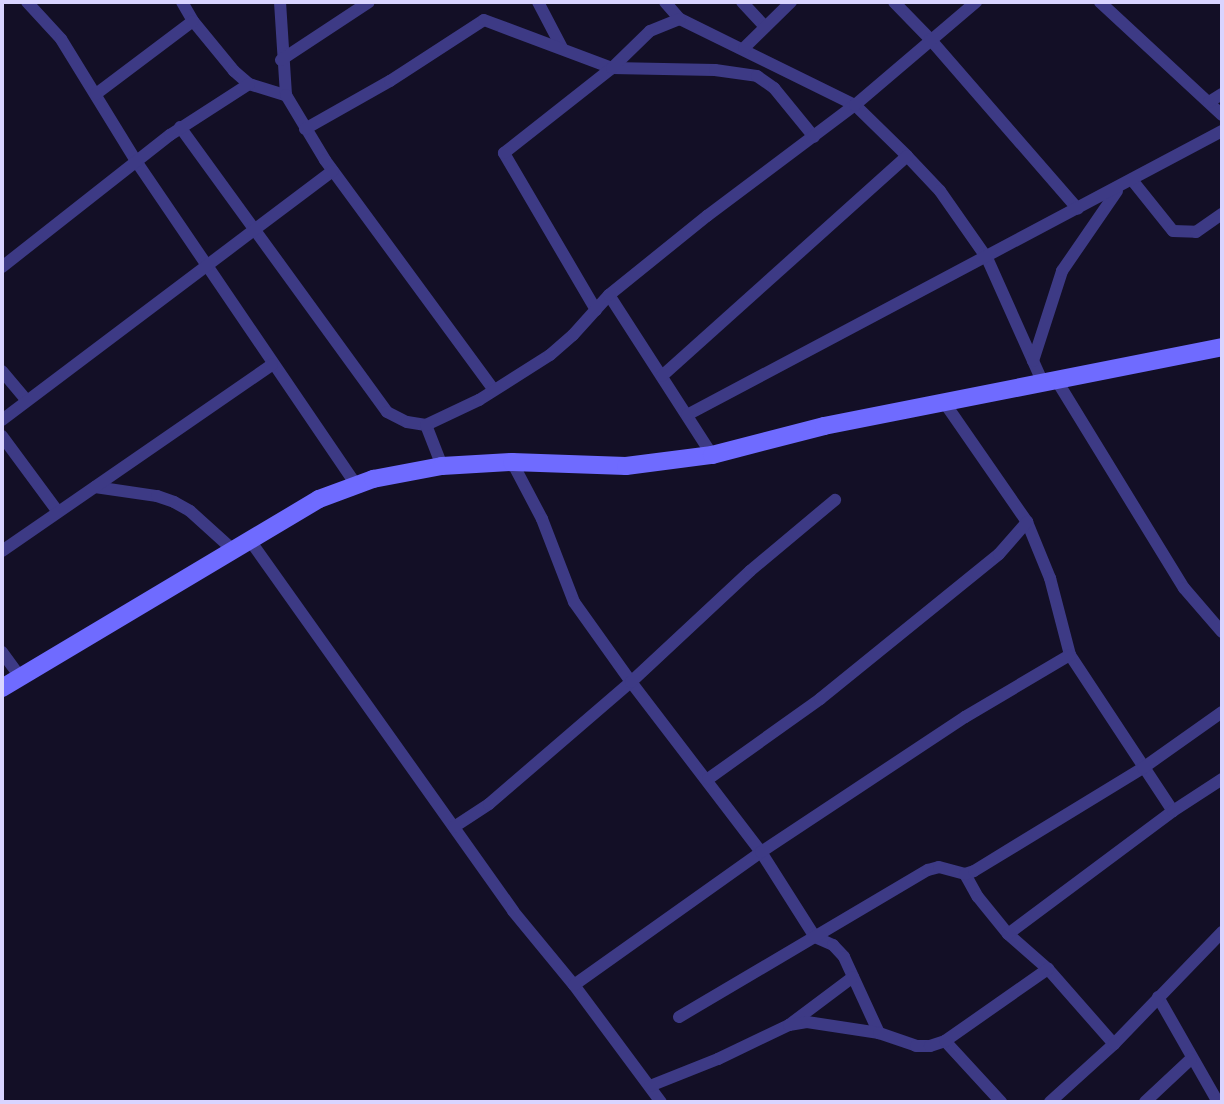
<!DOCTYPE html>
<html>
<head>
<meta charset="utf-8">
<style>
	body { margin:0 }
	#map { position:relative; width:1224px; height:1104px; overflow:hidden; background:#130f26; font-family:"Source Sans 3",sans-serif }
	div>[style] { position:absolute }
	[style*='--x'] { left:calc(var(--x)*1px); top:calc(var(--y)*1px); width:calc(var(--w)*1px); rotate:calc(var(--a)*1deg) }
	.street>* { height:12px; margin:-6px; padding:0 6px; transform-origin:6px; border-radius:6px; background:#3d3a85 }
	.secondary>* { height:18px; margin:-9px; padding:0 9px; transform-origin:9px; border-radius:9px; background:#6f6bff }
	span { translate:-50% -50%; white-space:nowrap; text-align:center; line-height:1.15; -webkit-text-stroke:5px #130f26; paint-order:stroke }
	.frame { position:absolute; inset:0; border:4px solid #d9d4ff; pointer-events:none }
</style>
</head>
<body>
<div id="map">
	<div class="street">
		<div style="--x:27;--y:2;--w:50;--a:47.4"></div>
		<div style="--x:61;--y:39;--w:143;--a:58.4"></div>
		<div style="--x:136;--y:161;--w:392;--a:55.8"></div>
		<div style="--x:182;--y:2;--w:22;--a:60"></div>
		<div style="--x:193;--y:21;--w:65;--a:50.6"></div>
		<div style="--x:234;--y:71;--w:20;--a:41"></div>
		<div style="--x:249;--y:84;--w:39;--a:17"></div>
		<div style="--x:280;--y:2;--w:93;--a:86.3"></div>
		<div style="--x:286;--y:95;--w:76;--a:59"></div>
		<div style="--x:325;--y:160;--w:285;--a:53.7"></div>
		<div style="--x:538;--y:2;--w:52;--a:62.4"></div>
		<div style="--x:665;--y:2;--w:23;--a:49"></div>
		<div style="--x:680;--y:19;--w:195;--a:26.2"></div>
		<div style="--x:855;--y:105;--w:73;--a:44.4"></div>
		<div style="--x:907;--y:156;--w:48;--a:46.7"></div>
		<div style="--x:940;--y:191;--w:82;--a:55"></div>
		<div style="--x:987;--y:258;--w:137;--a:65.9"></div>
		<div style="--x:742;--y:2;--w:34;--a:47"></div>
		<div style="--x:894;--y:2;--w:52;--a:45.8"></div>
		<div style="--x:930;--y:39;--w:225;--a:49"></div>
		<div style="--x:1100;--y:2;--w:166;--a:42.8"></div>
		<div style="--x:744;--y:48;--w:66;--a:-44.4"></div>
		<div style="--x:281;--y:60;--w:105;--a:-33.4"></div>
		<div style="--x:96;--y:94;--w:121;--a:-37"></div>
		<div style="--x:1209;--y:102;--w:15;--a:-32"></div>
		<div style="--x:180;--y:127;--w:352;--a:54"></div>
		<div style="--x:387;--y:412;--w:22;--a:27"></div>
		<div style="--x:407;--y:422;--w:19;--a:9"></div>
		<div style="--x:305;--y:129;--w:98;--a:-29.5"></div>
		<div style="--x:390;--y:81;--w:112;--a:-33"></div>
		<div style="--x:484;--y:20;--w:137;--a:20.6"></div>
		<div style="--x:612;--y:68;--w:103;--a:1.1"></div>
		<div style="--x:715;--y:70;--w:42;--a:8.1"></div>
		<div style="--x:757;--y:76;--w:21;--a:35"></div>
		<div style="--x:774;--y:88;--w:63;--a:50.8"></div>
		<div style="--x:1132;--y:180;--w:65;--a:51.2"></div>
		<div style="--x:1173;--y:231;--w:23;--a:2"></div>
		<div style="--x:1196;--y:232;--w:32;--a:-35"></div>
		<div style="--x:2;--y:267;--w:214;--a:-38.2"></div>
		<div style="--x:170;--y:135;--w:94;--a:-32.8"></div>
		<div style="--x:609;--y:295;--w:190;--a:57.2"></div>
		<div style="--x:596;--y:310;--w:182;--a:-120.4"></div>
		<div style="--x:504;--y:153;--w:137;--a:-38.2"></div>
		<div style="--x:612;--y:68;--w:53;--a:-44.2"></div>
		<div style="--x:650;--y:31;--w:32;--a:-22"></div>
		<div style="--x:1033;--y:361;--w:95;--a:-72.1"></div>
		<div style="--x:1062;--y:271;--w:97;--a:-55.5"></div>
		<div style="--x:2;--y:371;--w:38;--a:50"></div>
		<div style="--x:662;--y:376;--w:329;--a:-41.9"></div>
		<div style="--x:1057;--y:381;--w:243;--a:58.5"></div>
		<div style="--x:1184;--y:588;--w:58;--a:49.2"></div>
		<div style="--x:944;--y:402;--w:146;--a:55.3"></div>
		<div style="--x:1027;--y:522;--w:61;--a:67.7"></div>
		<div style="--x:1050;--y:578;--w:80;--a:75.4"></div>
		<div style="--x:1070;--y:655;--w:187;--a:56.6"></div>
		<div style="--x:687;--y:415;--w:606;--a:-27.96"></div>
		<div style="--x:2;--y:420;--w:414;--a:-37"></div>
		<div style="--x:2;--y:436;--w:94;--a:53.6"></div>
		<div style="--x:512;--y:462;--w:64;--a:62.2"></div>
		<div style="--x:542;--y:519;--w:89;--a:68.9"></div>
		<div style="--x:574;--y:602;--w:98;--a:54.5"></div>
		<div style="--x:631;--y:682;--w:214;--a:52.6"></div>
		<div style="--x:761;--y:852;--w:101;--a:57.6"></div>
		<div style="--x:815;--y:937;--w:20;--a:24"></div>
		<div style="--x:833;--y:945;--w:16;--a:47"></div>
		<div style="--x:844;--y:957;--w:84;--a:65.3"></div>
		<div style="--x:442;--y:466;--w:44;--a:-111.3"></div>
		<div style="--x:426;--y:425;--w:59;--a:-25.3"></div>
		<div style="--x:479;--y:400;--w:84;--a:-32.4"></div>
		<div style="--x:550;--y:355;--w:30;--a:-41"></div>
		<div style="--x:573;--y:335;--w:54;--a:-48"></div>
		<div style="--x:609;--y:295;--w:126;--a:-38.9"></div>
		<div style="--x:707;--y:216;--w:185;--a:-36.9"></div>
		<div style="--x:855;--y:105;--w:159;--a:-40.4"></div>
		<div style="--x:95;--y:487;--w:63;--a:8.3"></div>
		<div style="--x:157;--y:496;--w:18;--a:19"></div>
		<div style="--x:174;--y:502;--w:18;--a:29"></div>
		<div style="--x:190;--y:511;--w:57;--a:42.1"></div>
		<div style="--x:249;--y:539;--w:456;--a:54.6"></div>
		<div style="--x:513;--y:911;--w:96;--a:50.5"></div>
		<div style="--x:574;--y:985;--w:146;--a:53.4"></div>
		<div style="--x:2;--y:551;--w:328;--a:-34.6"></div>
		<div style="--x:2;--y:652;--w:31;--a:54"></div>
		<div style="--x:708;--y:779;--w:138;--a:-35.5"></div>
		<div style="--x:820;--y:699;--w:230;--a:-39"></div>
		<div style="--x:999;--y:554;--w:43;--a:-48.8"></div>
		<div style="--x:454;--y:827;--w:42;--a:-33.3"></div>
		<div style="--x:489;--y:804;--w:187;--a:-40.7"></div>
		<div style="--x:631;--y:682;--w:163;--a:-43"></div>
		<div style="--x:750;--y:571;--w:111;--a:-39.9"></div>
		<div style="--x:965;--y:874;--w:26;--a:61"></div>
		<div style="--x:978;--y:897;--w:48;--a:51"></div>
		<div style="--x:1008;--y:934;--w:53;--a:41.2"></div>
		<div style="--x:1048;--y:969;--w:100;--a:48.7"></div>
		<div style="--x:1008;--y:934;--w:206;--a:-36.7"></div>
		<div style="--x:1173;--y:811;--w:59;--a:-33.1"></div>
		<div style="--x:574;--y:985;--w:229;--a:-35.4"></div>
		<div style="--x:761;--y:852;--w:245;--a:-33.5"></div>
		<div style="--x:965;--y:717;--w:122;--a:-30.6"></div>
		<div style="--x:1158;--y:997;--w:121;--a:60.3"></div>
		<div style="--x:679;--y:1017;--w:289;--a:-30.6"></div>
		<div style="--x:928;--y:870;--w:11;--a:-15"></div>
		<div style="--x:939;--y:867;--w:27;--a:15"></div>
		<div style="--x:965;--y:874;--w:9;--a:-18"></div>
		<div style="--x:974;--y:871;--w:198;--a:-31.4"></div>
		<div style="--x:1143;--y:768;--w:97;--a:-35.3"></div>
		<div style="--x:789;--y:1025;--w:80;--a:-36.9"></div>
		<div style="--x:945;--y:1041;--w:83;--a:47.4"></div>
		<div style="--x:650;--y:1086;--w:73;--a:-21.7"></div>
		<div style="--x:718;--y:1059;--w:79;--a:-25.6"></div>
		<div style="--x:789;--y:1025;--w:18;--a:-9"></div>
		<div style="--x:807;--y:1022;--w:73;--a:8.7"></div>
		<div style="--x:879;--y:1033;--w:39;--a:19"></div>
		<div style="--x:916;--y:1046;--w:14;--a:0"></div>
		<div style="--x:930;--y:1046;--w:16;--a:-18"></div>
		<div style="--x:945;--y:1041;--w:126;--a:-35"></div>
		<div style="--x:1050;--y:1102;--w:86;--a:-42.2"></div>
		<div style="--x:1114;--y:1044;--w:156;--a:-46"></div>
		<div style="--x:1145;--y:1102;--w:63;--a:-43.1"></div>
	</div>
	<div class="secondary">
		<div style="--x:2;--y:688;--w:369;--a:-30.8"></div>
		<div style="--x:319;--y:499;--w:58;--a:-20.3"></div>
		<div style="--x:373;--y:479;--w:70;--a:-10.7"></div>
		<div style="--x:442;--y:466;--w:70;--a:-3.3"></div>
		<div style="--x:512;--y:462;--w:114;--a:2"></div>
		<div style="--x:626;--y:466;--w:87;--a:-7.3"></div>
		<div style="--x:712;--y:455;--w:116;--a:-14.5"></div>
		<div style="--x:824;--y:426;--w:406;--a:-11.2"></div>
	</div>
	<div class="frame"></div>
</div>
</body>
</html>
